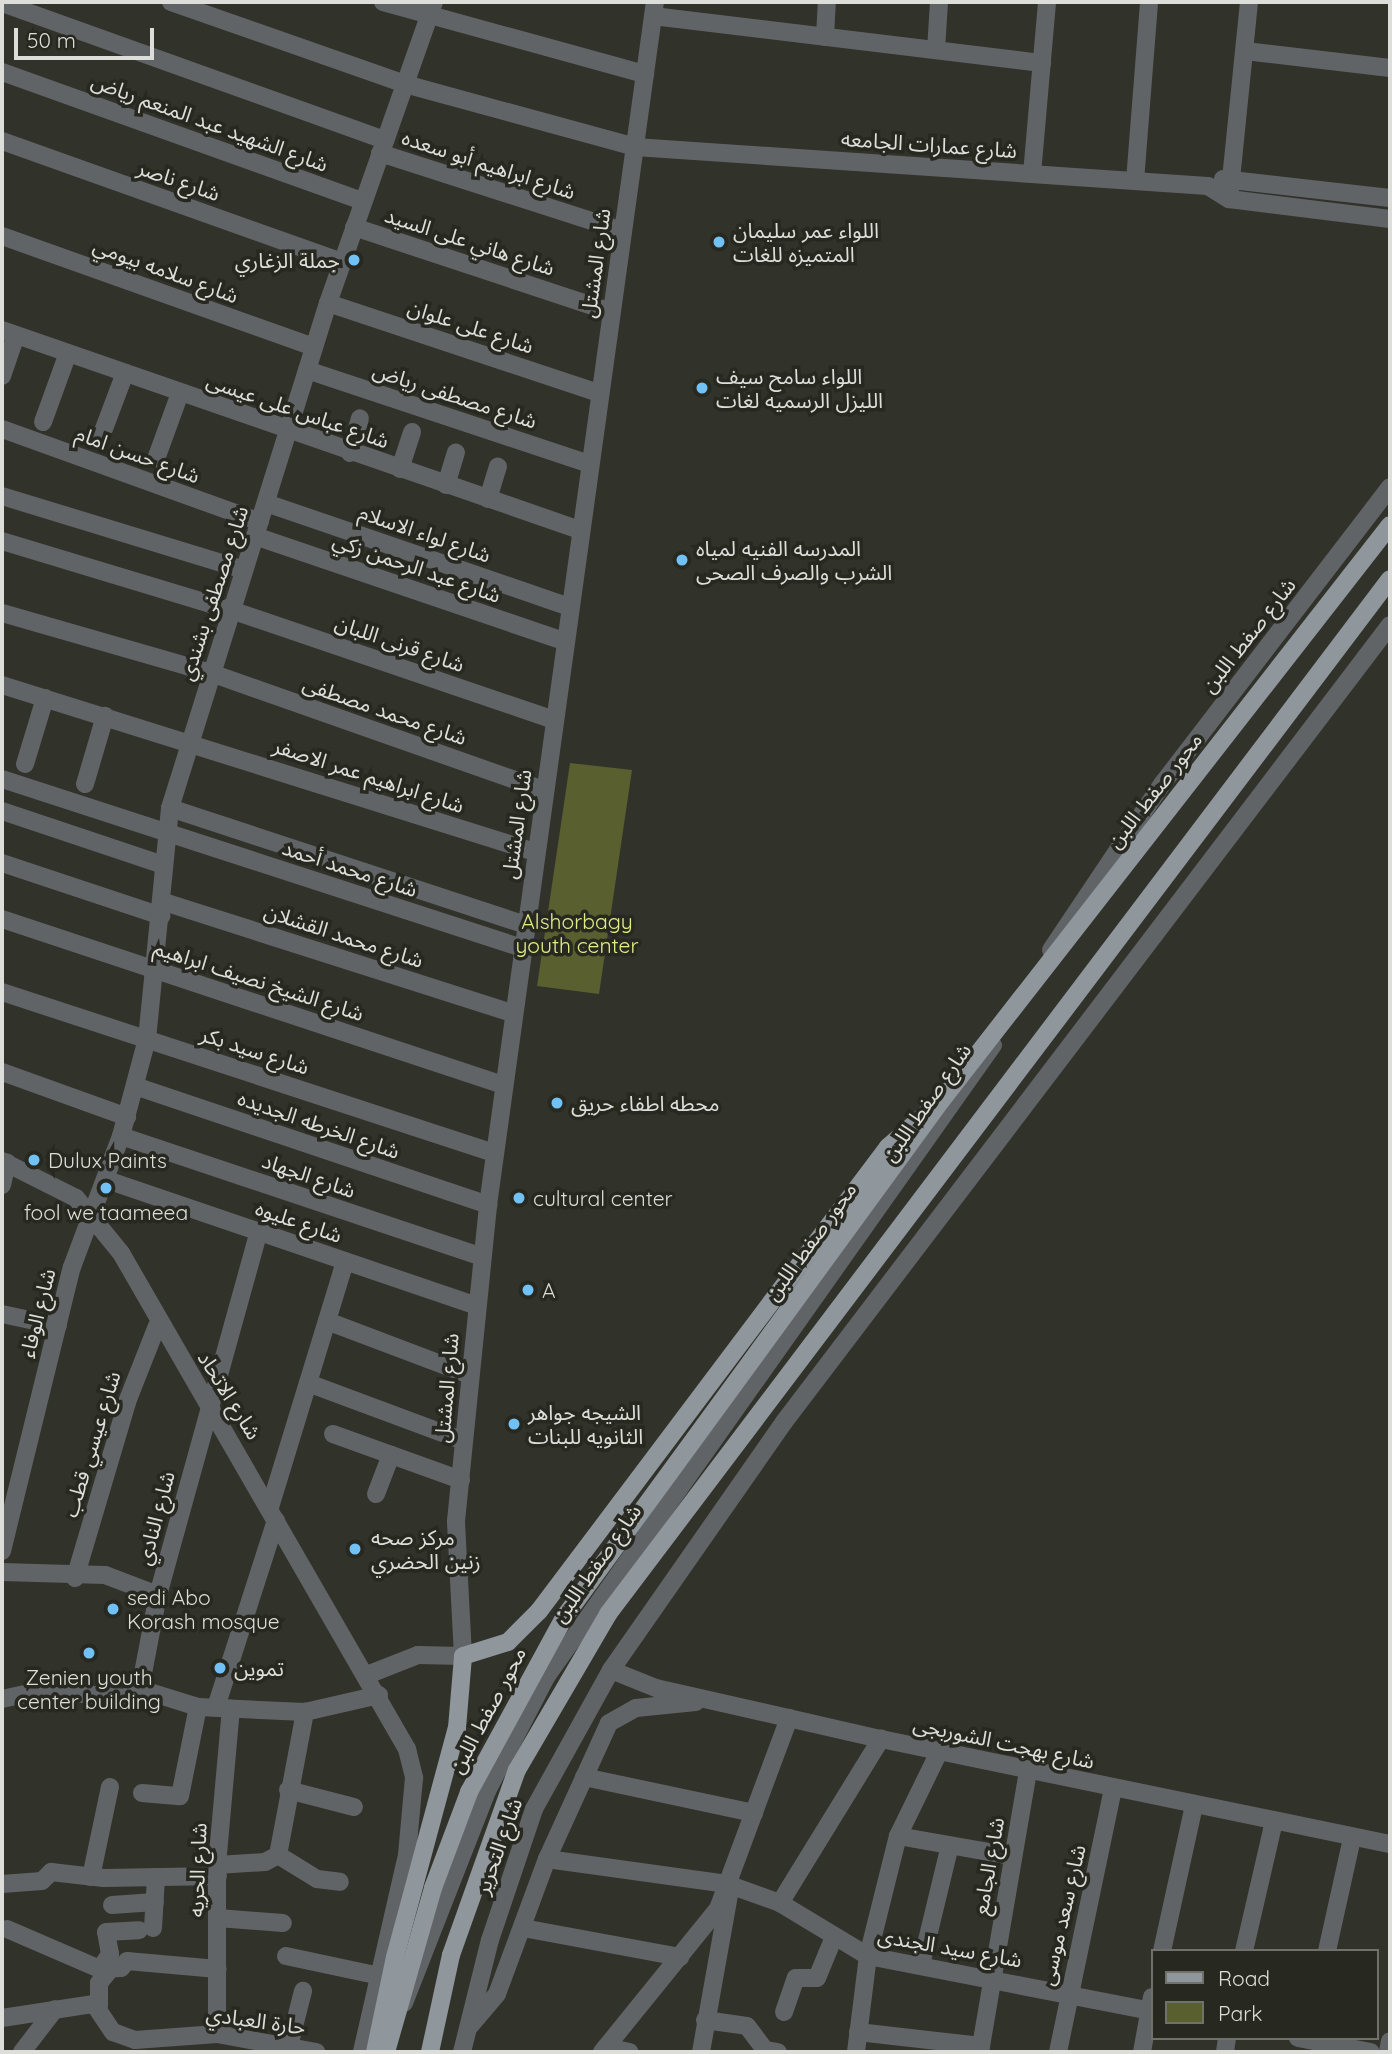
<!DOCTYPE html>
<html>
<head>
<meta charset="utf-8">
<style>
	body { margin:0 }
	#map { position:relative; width:1392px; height:2054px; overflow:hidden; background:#31322a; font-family:Quicksand,"Noto Sans Arabic",sans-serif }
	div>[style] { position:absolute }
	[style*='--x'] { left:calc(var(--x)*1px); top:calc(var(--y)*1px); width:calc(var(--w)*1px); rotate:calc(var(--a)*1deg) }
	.green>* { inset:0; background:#5a5f30 }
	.minor>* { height:18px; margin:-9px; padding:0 9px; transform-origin:9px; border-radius:9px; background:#616467 }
	.major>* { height:18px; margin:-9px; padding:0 9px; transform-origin:9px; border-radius:9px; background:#8f969c }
	.major-bridge>* { height:18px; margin:-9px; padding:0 9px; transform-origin:9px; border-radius:9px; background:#8f969c }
	.dots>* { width:19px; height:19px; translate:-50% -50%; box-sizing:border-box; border:4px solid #272820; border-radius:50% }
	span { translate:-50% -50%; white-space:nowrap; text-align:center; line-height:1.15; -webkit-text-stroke:7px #272820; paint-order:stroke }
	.street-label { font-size:21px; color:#ddded9 }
	.poi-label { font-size:21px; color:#ddded9 }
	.left { translate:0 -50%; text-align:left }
	.right { translate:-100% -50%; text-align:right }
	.park-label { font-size:21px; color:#e2ec86 }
	.frame { position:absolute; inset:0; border:4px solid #ddded9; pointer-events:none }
	.legend { position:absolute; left:1151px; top:1949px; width:228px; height:91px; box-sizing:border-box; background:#272820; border:2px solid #70716a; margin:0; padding:9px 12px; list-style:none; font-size:21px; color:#ddded9 }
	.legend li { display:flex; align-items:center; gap:14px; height:35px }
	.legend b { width:35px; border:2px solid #70716a }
	.scale { position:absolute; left:14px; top:28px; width:140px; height:32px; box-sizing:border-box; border:4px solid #ddded9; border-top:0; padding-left:9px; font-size:21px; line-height:24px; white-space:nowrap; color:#ddded9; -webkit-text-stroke:5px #272820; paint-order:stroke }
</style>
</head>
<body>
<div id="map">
	<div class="green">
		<div style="clip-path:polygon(570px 763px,632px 770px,599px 994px,537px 986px)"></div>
	</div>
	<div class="minor">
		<div style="--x:171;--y:2;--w:248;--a:19.3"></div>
		<div style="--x:405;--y:84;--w:238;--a:15.3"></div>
		<div style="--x:635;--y:147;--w:574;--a:3.89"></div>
		<div style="--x:1208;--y:186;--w:25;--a:32"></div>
		<div style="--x:1229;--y:199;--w:162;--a:7.1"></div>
		<div style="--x:383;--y:2;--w:272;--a:15.4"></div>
		<div style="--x:2;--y:3;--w:407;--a:19.7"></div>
		<div style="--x:653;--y:16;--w:392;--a:6.9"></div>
		<div style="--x:825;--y:37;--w:35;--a:-87"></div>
		<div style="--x:936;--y:50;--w:48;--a:-86.4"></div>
		<div style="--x:1245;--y:51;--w:146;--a:6.7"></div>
		<div style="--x:2;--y:72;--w:383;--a:19.7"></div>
		<div style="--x:2;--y:141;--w:361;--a:19.6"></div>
		<div style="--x:380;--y:153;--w:255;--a:17.8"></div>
		<div style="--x:1032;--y:174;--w:173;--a:-85"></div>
		<div style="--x:1223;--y:179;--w:168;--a:6.5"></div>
		<div style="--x:1135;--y:181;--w:180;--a:-85.5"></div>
		<div style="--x:1229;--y:199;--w:198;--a:-84.2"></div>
		<div style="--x:354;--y:227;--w:271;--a:18.3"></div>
		<div style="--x:2;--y:236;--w:331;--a:19.6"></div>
		<div style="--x:328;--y:303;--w:286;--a:18.4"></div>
		<div style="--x:2;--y:330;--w:612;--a:19.09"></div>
		<div style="--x:307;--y:370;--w:297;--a:18.4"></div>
		<div style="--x:2;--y:376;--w:43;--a:-71.1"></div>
		<div style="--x:43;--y:422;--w:73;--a:-70.1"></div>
		<div style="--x:2;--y:429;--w:274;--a:19.8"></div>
		<div style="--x:99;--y:442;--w:74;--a:-69.4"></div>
		<div style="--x:350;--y:453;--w:36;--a:-74"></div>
		<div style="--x:156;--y:459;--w:70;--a:-70"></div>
		<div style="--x:400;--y:469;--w:39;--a:-72"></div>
		<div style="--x:446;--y:485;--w:34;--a:-73"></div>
		<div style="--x:2;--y:496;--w:253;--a:17"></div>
		<div style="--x:488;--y:499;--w:34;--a:-73"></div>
		<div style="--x:266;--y:503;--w:320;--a:18.9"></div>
		<div style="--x:255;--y:536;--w:326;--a:18.8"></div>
		<div style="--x:2;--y:541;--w:239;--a:16.8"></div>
		<div style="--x:231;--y:610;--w:341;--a:18.8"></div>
		<div style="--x:2;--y:613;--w:217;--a:16"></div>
		<div style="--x:211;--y:673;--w:353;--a:19.4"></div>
		<div style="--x:2;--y:685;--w:559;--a:17.4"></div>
		<div style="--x:25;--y:764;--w:69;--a:-73.1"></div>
		<div style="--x:2;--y:779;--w:547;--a:18"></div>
		<div style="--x:85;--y:784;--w:71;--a:-73.6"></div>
		<div style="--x:170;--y:808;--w:374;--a:18.2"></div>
		<div style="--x:2;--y:811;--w:167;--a:18.5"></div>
		<div style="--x:2;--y:863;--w:168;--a:18.4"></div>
		<div style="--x:161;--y:901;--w:369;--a:17.7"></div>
		<div style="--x:2;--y:919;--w:528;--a:18.33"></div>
		<div style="--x:1051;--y:950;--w:201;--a:-56.2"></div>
		<div style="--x:1163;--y:783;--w:373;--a:-52.5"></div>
		<div style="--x:2;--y:992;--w:518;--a:18.12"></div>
		<div style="--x:2;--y:1072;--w:133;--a:19.8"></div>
		<div style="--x:135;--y:1086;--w:373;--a:18.6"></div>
		<div style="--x:121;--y:1136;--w:381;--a:18.5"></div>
		<div style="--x:2;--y:1161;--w:83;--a:26.6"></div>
		<div style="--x:76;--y:1198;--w:71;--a:50.7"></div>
		<div style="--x:121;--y:1253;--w:573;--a:60.03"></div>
		<div style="--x:407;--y:1749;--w:30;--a:76"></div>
		<div style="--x:414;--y:1778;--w:77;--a:95.2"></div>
		<div style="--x:407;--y:1855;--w:202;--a:102.9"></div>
		<div style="--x:107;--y:1180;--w:391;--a:18.8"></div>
		<div style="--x:2;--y:1185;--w:23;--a:-77"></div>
		<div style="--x:2;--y:1314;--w:57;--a:12.1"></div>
		<div style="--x:327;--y:1321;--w:153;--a:20.7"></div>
		<div style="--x:308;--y:1383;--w:166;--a:20.4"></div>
		<div style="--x:333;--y:1434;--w:136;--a:19.8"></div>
		<div style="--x:376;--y:1494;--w:42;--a:-69"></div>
		<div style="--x:270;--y:1507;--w:257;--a:-73"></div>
		<div style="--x:2;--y:1551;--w:292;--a:-76.2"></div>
		<div style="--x:72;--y:1267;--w:140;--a:-69.5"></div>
		<div style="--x:121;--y:1136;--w:100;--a:-75"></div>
		<div style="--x:147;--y:1039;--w:232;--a:-84.3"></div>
		<div style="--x:170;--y:808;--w:529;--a:-72.63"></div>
		<div style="--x:328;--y:303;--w:319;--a:-70.6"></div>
		<div style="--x:2;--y:1572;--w:103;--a:1.7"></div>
		<div style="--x:105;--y:1575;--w:57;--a:20.7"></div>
		<div style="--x:75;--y:1578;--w:184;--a:-73.5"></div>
		<div style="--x:127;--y:1402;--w:82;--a:-68.5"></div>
		<div style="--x:611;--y:1670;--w:48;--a:21.8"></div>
		<div style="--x:656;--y:1688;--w:231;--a:12.8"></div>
		<div style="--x:881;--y:1739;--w:520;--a:11.66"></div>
		<div style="--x:367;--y:1675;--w:55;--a:-21.4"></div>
		<div style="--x:418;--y:1655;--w:45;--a:1.3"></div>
		<div style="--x:463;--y:1656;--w:135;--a:-93"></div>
		<div style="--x:456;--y:1521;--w:318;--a:-84.2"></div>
		<div style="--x:488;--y:1205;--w:1215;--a:-82.1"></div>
		<div style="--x:140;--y:1689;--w:96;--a:-79.2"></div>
		<div style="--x:158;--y:1595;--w:377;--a:-74.5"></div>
		<div style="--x:2;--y:1699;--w:42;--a:-12.4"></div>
		<div style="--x:43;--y:1690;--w:82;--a:5.6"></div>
		<div style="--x:125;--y:1698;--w:17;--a:-31"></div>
		<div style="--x:140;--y:1689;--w:61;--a:17.2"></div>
		<div style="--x:198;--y:1707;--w:107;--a:2.7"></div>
		<div style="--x:305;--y:1712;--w:76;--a:-12.9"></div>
		<div style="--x:216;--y:1707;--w:196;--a:-72.2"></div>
		<div style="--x:584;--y:1777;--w:174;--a:12"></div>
		<div style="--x:288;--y:1790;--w:68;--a:14.4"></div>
		<div style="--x:142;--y:1793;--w:38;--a:5"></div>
		<div style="--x:180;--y:1796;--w:91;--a:-78.6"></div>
		<div style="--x:898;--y:1836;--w:116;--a:10"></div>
		<div style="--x:278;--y:1855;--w:46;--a:31.6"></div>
		<div style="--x:317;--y:1879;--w:23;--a:7"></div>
		<div style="--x:547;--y:1859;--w:182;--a:7.9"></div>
		<div style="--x:727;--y:1884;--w:56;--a:19.7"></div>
		<div style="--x:780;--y:1903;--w:103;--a:31.1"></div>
		<div style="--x:868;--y:1956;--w:289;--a:11"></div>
		<div style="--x:217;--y:1865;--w:48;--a:-3.6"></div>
		<div style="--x:265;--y:1862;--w:15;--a:-28"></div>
		<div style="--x:278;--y:1855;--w:146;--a:-79.3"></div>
		<div style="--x:91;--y:1877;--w:92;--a:-78.1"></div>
		<div style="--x:2;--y:1884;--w:40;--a:-4.3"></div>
		<div style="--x:42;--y:1881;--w:13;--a:-45"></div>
		<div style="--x:51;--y:1872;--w:53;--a:6.5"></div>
		<div style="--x:104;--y:1878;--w:114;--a:-1"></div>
		<div style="--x:780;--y:1903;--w:193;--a:-58.4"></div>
		<div style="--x:112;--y:1905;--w:43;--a:-4"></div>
		<div style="--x:218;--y:1918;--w:65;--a:4.4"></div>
		<div style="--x:153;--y:1928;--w:51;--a:-86.6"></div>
		<div style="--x:523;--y:1928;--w:160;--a:10.5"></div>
		<div style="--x:7;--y:1929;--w:101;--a:23.3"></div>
		<div style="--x:100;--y:1969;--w:21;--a:-3"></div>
		<div style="--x:121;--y:1968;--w:9;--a:-49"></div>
		<div style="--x:127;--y:1961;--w:91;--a:5"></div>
		<div style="--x:1162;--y:1951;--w:149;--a:-77.6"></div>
		<div style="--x:1244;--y:1951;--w:133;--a:-77"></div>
		<div style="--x:1327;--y:1951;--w:116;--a:-77.5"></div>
		<div style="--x:286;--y:1956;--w:96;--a:12"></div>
		<div style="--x:921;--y:1965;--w:123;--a:-76.4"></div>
		<div style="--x:100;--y:1969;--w:18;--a:-56"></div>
		<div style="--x:110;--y:1954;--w:22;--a:-100"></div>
		<div style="--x:106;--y:1932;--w:33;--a:-3"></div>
		<div style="--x:404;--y:2003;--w:228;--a:-68.6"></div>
		<div style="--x:487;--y:1791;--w:128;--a:-62.6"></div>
		<div style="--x:546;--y:1677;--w:774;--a:-54.73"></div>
		<div style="--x:99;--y:2006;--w:23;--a:-90"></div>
		<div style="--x:99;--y:1983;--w:19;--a:-51"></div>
		<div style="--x:784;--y:2012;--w:36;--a:-71"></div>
		<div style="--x:796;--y:1978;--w:21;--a:0"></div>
		<div style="--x:817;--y:1978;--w:44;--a:-67.5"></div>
		<div style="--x:2;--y:2018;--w:93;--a:-8.7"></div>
		<div style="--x:94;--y:2004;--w:34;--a:56"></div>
		<div style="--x:113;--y:2032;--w:23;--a:20"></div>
		<div style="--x:135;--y:2040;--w:82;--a:-4.2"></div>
		<div style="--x:217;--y:2034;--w:101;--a:10.3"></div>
		<div style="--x:705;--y:2020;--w:42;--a:8.1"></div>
		<div style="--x:747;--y:2026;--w:30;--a:53"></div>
		<div style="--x:765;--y:2050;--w:13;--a:9"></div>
		<div style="--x:470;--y:2026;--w:42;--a:-49.8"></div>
		<div style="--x:497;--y:1994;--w:144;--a:-69.7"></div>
		<div style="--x:547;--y:1859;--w:149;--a:-65.5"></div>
		<div style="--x:609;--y:1723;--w:31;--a:-29"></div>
		<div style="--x:636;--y:1708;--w:60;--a:-5.7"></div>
		<div style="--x:858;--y:2032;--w:124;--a:6.5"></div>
		<div style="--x:217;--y:2034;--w:169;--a:-90"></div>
		<div style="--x:217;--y:1865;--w:157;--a:-84.9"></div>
		<div style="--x:1298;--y:2038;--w:74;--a:10.9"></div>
		<div style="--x:289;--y:2046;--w:57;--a:-75.7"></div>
		<div style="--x:606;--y:2047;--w:24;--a:12"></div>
		<div style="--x:22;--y:2052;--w:54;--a:-52.5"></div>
		<div style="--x:462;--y:2052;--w:115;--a:-76"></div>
		<div style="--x:490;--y:1940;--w:138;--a:-71.4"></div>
		<div style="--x:534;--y:1809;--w:159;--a:-61"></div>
		<div style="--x:611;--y:1670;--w:302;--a:-55.1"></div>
		<div style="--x:784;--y:1422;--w:1001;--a:-52.75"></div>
		<div style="--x:602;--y:2052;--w:184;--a:-51"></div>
		<div style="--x:718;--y:1909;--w:204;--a:-69.6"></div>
		<div style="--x:701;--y:2052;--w:165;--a:-79.9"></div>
		<div style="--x:856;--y:2052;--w:97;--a:-82.9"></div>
		<div style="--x:868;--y:1956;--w:124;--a:-76"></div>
		<div style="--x:898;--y:1836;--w:93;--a:-64"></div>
		<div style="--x:980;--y:2052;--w:286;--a:-80.3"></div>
		<div style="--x:1058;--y:2052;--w:270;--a:-78.2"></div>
		<div style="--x:1142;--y:2052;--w:56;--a:-79.7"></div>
		<div style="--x:1225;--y:2052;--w:14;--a:-82"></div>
		<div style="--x:1388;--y:2052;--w:11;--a:-80"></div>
	</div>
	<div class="major">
		<div style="--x:395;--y:1957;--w:237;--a:-74.9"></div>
		<div style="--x:457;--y:1728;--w:72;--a:-85.2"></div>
		<div style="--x:463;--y:1656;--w:47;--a:-17.3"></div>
		<div style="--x:508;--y:1642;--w:44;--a:-45"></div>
		<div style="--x:539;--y:1611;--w:581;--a:-53.05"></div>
		<div style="--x:888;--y:1147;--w:67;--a:-41.3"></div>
		<div style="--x:430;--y:2052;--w:99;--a:-77.8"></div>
		<div style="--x:451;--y:1955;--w:196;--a:-70.4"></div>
		<div style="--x:517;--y:1770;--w:181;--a:-59.7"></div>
		<div style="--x:608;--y:1614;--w:1297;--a:-52.93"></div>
	</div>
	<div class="major-bridge">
		<div style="--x:375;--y:2052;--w:97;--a:-78.1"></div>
		<div style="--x:386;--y:2052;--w:171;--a:-74"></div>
		<div style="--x:433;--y:1888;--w:103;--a:-69.4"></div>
		<div style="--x:469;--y:1792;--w:200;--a:-61.4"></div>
		<div style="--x:565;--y:1616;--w:638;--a:-53.87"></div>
		<div style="--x:941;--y:1101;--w:730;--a:-52.06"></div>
	</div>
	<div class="dots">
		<div style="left:719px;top:242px;background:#72c1f5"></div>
		<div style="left:354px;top:260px;background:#72c1f5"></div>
		<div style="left:702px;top:388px;background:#72c1f5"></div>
		<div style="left:682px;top:560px;background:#72c1f5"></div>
		<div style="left:557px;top:1103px;background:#72c1f5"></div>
		<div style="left:34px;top:1160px;background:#72c1f5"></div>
		<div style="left:106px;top:1188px;background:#72c1f5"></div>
		<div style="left:519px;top:1198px;background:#72c1f5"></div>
		<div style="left:528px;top:1290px;background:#72c1f5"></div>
		<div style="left:514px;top:1424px;background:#72c1f5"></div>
		<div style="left:355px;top:1549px;background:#72c1f5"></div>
		<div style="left:113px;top:1609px;background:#72c1f5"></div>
		<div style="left:89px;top:1653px;background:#72c1f5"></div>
		<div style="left:220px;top:1668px;background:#72c1f5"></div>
	</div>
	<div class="street-label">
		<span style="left:210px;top:122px;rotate:20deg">شارع الشهيد عبد المنعم رياض</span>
		<span style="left:929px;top:144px;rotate:4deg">شارع عمارات الجامعه</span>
		<span style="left:489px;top:164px;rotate:18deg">شارع ابراهيم أبو سعده</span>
		<span style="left:179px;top:180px;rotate:19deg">شارع ناصر</span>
		<span style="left:470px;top:241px;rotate:18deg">شارع هاني على السيد</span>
		<span style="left:595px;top:263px;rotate:-82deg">شارع المشتل</span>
		<span style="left:166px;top:270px;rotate:20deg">شارع سلامه بيومي</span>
		<span style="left:471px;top:326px;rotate:18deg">شارع على علوان</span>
		<span style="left:455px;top:395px;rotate:18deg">شارع مصطفى رياض</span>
		<span style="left:298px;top:410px;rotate:19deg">شارع عباس على عيسى</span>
		<span style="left:138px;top:454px;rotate:20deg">شارع حسن امام</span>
		<span style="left:425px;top:533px;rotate:19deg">شارع لواء الاسلام</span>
		<span style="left:417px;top:567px;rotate:19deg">شارع عبد الرحمن زكي</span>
		<span style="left:213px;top:593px;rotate:-72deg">شارع مصطفى بشندي</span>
		<span style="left:1248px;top:635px;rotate:-52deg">شارع صفط اللبن</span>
		<span style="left:400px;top:643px;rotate:19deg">شارع قرنى اللبان</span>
		<span style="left:385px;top:710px;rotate:19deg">شارع محمد مصطفى</span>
		<span style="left:369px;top:775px;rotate:18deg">شارع ابراهيم عمر الاصفر</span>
		<span style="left:1154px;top:790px;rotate:-52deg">محور صفط اللبن</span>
		<span style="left:516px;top:824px;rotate:-82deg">شارع المشتل</span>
		<span style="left:350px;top:868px;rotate:18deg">شارع محمد أحمد</span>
		<span style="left:344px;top:935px;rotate:18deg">شارع محمد القشلان</span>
		<span style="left:259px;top:980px;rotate:18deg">شارع الشيخ نصيف ابراهيم</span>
		<span style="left:255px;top:1050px;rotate:18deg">شارع سيد بكر</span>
		<span style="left:926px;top:1102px;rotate:-55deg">شارع صفط اللبن</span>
		<span style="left:319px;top:1124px;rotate:19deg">شارع الخرطه الجديده</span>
		<span style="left:309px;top:1175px;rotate:19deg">شارع الجهاد</span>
		<span style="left:299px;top:1221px;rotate:19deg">شارع عليوه</span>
		<span style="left:810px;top:1241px;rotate:-54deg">محور صفط اللبن</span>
		<span style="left:37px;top:1313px;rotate:-76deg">شارع الوفاء</span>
		<span style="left:446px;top:1388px;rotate:-85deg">شارع المشتل</span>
		<span style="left:230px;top:1395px;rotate:58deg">شارع الاتحاد</span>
		<span style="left:91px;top:1444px;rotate:-73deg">شارع عيسي قطب</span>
		<span style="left:155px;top:1518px;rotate:-75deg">شارع النادي</span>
		<span style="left:596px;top:1563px;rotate:-55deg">شارع صفط اللبن</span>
		<span style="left:487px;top:1710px;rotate:-62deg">محور صفط اللبن</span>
		<span style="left:1004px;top:1742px;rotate:12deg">شارع بهجت الشوربجى</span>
		<span style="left:498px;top:1846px;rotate:-70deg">شارع التحرير</span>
		<span style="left:988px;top:1866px;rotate:-80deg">شارع الجامع</span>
		<span style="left:197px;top:1870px;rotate:-88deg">شارع الحريه</span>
		<span style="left:1062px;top:1915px;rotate:-77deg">شارع سعد موسى</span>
		<span style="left:950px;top:1947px;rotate:10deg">شارع سيد الجندى</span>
		<span style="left:256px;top:2020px;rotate:8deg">حارة العبادي</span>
	</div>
	<div class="poi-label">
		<span class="left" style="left:733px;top:242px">اللواء عمر سليمان<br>المتميزه للغات</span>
		<span class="right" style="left:340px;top:260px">جملة الزغاري</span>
		<span class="left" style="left:716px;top:388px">اللواء سامح سيف<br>الليزل الرسميه لغات</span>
		<span class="left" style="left:696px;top:560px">المدرسه الفنيه لمياه<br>الشرب والصرف الصحى</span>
		<span class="left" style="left:571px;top:1103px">محطه اطفاء حريق</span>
		<span class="left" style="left:48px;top:1160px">Dulux Paints</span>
		<span class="left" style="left:533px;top:1198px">cultural center</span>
		<span style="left:106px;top:1212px">fool we taameea</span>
		<span class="left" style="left:542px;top:1290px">A</span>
		<span class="left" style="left:528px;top:1424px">الشيجه جواهر<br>الثانويه للبنات</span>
		<span class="left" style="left:371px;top:1549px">مركز صحه<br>زنين الحضري</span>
		<span class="left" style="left:127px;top:1609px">sedi Abo<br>Korash mosque</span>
		<span class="left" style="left:234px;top:1668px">تموين</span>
		<span style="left:89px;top:1689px">Zenien youth<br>center building</span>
	</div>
	<div class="park-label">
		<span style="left:577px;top:933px">Alshorbagy<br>youth center</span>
	</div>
	<div class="frame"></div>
	<ul class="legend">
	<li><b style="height:9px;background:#8f969c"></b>Road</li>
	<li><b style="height:19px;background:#5a5f30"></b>Park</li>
	</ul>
	<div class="scale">50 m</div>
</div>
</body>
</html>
